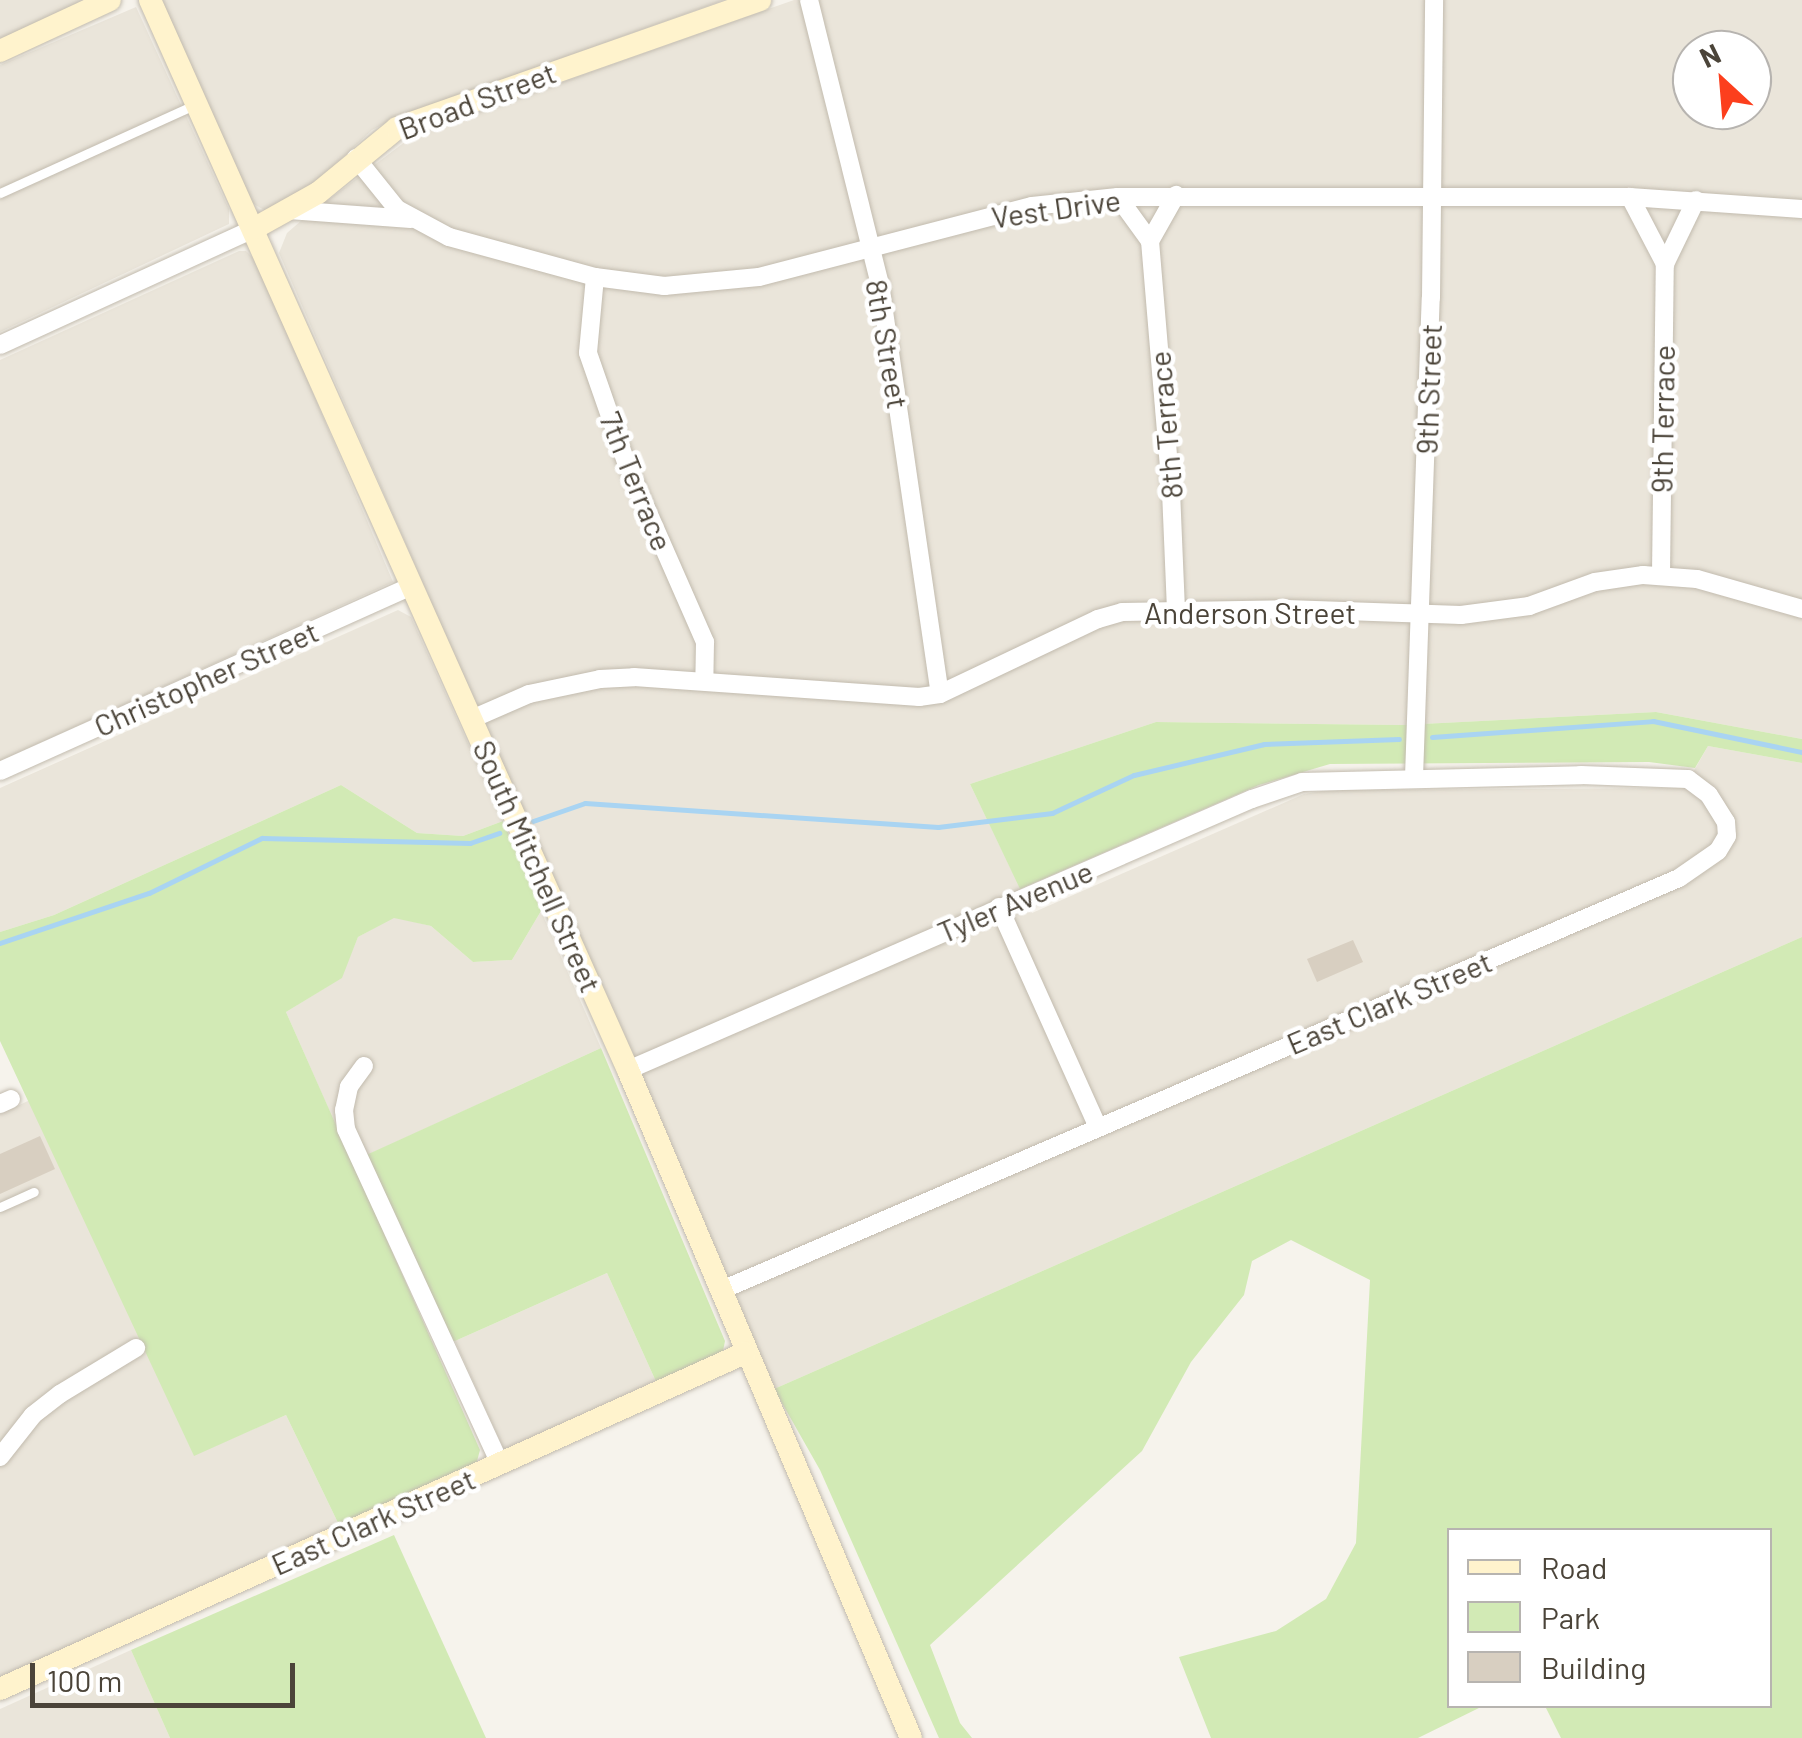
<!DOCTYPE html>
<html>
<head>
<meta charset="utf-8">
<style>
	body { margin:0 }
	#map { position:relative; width:1802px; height:1738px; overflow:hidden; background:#f6f3ec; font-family:Barlow,sans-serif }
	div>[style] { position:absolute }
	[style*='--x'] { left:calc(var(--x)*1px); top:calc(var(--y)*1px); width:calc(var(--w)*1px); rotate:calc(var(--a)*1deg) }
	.residential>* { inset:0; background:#eae5da }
	.green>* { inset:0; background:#d2eab5 }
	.stream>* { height:5px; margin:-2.5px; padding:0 2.5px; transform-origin:2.5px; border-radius:2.5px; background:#a9d4f2 }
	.building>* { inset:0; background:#d8cfc1 }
	.roads { filter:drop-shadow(0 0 2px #c2bbae) drop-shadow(0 0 2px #c2bbae) }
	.lane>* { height:9px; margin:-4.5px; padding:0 4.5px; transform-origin:4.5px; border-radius:4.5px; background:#fff }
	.street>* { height:18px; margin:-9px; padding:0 9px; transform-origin:9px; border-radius:9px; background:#fff }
	.secondary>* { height:22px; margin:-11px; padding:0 11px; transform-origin:11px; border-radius:11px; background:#fff3cd }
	span { translate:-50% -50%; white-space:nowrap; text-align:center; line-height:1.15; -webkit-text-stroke:9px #fff; paint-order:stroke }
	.street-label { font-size:30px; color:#4b4439 }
	.legend { position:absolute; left:1447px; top:1528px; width:325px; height:180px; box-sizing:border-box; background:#fff; border:2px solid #b7b4b0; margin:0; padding:12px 18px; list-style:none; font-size:30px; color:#4b4439 }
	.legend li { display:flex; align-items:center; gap:20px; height:50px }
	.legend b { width:50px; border:2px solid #b7b4b0 }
	.north { position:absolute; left:1672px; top:30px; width:100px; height:100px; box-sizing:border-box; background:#fff; border:2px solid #b7b4b0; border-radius:50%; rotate:334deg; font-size:28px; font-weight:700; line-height:40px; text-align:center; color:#4b4439 }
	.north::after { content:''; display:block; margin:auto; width:35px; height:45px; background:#fc3f1d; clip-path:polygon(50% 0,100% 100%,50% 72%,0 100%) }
	.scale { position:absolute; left:30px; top:1663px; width:265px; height:45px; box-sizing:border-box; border:5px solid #4b4439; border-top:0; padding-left:12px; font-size:30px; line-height:35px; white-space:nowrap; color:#4b4439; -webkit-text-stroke:8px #fff; paint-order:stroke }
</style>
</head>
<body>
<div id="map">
	<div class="residential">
		<div style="clip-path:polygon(0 0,92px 0,0 41px)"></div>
		<div style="clip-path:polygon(160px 0,724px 0,395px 118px,372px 130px,305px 193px,268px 212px,252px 203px)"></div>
		<div style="clip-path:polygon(evenodd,794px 0,1802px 0,1802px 739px,1656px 712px,1402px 725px,1156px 722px,970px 784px,1032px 913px,1304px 794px,1329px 790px,1684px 788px,1708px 746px,1802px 763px,1802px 937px,774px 1389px,279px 253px,287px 233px,302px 220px,414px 135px,794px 0,1692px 50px,1752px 50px,1752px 110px,1692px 110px,1692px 50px)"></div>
		<div style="clip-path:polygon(136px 7px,229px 209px,229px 224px,0 332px,0 65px)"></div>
		<div style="clip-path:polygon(239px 251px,246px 251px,258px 263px,393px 582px,0 761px,0 360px)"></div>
		<div style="clip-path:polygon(398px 610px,411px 617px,503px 821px,463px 836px,417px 833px,341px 785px,54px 915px,0 932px,0 788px)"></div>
		<div style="clip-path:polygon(541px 911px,601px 1048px,352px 1162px,286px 1012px,341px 978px,358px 937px,394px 917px,431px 926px,473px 962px,512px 960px)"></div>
		<div style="clip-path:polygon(30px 1100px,194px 1455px,286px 1415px,340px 1527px,0 1680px,0 1114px)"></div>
		<div style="clip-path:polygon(607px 1273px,658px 1386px,505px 1452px,455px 1341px)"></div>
		<div style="clip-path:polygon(131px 1650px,170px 1738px,0 1738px,0 1709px)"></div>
	</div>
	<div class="green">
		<div style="clip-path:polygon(1656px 712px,1802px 739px,1802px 763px,1708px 746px,1695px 768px,1649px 762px,1330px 764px,1259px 785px,1020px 889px,970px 784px,1156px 722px,1402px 725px)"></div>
		<div style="clip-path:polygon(341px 785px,417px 833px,463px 836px,503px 821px,541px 911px,512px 960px,473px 962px,431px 926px,394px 918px,358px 937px,342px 978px,286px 1012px,480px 1450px,476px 1465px,340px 1527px,286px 1415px,194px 1456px,0 1041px,0 932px,54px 915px)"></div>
		<div style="clip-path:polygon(1802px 937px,1802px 1738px,1561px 1738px,1545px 1706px,1770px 1706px,1770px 1530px,1450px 1530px,1450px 1706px,1483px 1706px,1418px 1738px,1211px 1738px,1179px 1657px,1276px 1631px,1326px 1599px,1356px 1543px,1370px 1280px,1291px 1240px,1252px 1261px,1244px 1295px,1191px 1362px,1142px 1451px,930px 1645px,960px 1723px,972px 1738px,939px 1738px,820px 1470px,774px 1389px)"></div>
		<div style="clip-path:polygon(601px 1048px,725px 1341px,723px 1351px,658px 1386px,607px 1273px,455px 1341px,447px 1340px,364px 1156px)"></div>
		<div style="clip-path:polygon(394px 1535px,486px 1738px,170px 1738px,131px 1650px)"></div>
	</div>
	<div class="stream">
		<div style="--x:1432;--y:737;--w:222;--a:-4.1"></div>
		<div style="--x:1653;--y:721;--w:152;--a:11.8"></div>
		<div style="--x:533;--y:821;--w:55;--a:-19.1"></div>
		<div style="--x:585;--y:803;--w:354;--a:3.9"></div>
		<div style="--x:938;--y:827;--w:115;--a:-7"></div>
		<div style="--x:1052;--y:813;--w:90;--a:-24.9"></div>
		<div style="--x:1134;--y:775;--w:134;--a:-13.4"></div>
		<div style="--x:1264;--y:744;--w:135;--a:-2.1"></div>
		<div style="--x:0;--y:943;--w:157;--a:-18.6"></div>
		<div style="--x:149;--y:893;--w:126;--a:-26"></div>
		<div style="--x:262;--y:838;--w:208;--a:1.4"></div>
		<div style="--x:470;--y:843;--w:31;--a:-19"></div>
	</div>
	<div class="building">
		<div style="clip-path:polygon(1353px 940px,1363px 962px,1317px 982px,1307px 959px)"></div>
		<div style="clip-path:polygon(40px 1136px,55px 1169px,0 1194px,0 1154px)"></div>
	</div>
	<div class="roads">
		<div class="lane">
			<div style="--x:0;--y:193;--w:215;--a:-24.4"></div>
			<div style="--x:0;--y:1207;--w:37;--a:-24"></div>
		</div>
		<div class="street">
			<div style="--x:809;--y:0;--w:293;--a:76"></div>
			<div style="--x:880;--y:284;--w:414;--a:81.7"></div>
			<div style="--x:356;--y:158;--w:65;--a:51.2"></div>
			<div style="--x:397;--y:209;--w:59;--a:28.3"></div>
			<div style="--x:449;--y:237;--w:151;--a:15.3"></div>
			<div style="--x:595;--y:277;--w:70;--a:7.4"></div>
			<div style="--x:664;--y:286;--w:95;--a:-5.4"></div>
			<div style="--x:759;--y:277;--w:282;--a:-14.6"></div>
			<div style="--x:1032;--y:206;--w:86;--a:-6"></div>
			<div style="--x:1118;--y:197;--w:512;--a:0"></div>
			<div style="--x:1630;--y:197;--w:172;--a:4"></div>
			<div style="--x:1118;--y:197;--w:54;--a:54"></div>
			<div style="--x:1150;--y:241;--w:251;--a:85.2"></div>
			<div style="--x:1171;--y:491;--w:118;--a:87.6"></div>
			<div style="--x:1630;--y:197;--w:76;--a:62.4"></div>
			<div style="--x:289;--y:210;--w:122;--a:4.2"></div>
			<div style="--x:1150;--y:241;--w:53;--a:-60.5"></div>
			<div style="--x:595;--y:277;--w:76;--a:95.3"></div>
			<div style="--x:588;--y:353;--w:115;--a:70.8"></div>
			<div style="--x:626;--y:462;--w:197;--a:66.3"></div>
			<div style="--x:705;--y:642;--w:39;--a:91"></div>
			<div style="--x:0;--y:345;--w:281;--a:-24.6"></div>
			<div style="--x:1661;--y:575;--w:311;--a:-89.3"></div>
			<div style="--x:1665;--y:264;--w:71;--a:-64.2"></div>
			<div style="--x:474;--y:718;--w:60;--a:-23.6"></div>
			<div style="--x:529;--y:694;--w:73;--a:-11.9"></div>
			<div style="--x:600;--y:679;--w:34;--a:-3"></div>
			<div style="--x:634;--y:677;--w:286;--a:4"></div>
			<div style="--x:919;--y:697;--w:21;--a:-8"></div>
			<div style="--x:940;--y:694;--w:175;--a:-25.4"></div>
			<div style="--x:1098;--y:619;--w:25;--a:-16"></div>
			<div style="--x:1122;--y:612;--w:164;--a:-1"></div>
			<div style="--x:1286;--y:609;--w:175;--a:2"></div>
			<div style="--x:1461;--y:615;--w:69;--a:-7.5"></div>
			<div style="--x:1529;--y:606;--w:70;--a:-20"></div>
			<div style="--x:1595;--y:582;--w:49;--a:-8.3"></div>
			<div style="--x:1643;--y:575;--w:54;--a:4.2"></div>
			<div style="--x:1697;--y:579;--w:109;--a:15.9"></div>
			<div style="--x:0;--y:771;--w:452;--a:-24.2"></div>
			<div style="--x:1414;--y:777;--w:479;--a:-88"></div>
			<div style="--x:1431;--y:298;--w:298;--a:-89.4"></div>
			<div style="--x:999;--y:907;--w:241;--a:65.8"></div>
			<div style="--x:364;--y:1066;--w:26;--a:126"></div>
			<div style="--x:349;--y:1087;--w:24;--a:102"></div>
			<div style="--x:344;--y:1110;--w:19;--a:84"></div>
			<div style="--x:346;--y:1129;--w:369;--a:65.3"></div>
			<div style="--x:628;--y:1070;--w:680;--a:-23.48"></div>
			<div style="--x:1252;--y:799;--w:53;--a:-18.8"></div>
			<div style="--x:1302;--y:782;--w:279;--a:-1.4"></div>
			<div style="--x:1581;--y:775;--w:107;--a:2.1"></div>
			<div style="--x:1688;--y:779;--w:26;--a:37"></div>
			<div style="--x:1709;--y:795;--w:32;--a:58"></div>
			<div style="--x:1726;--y:822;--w:14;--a:86"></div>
			<div style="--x:1727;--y:836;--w:17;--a:121"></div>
			<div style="--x:1718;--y:851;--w:47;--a:145.3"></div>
			<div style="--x:1679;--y:878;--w:1042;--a:156.71"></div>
			<div style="--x:0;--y:1104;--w:12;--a:-24"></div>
			<div style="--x:0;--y:1457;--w:53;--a:-51.8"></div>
			<div style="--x:33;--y:1415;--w:34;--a:-38"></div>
			<div style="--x:60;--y:1394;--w:89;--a:-31.2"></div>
		</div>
		<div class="secondary">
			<div style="--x:150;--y:0;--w:1172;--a:65.93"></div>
			<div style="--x:628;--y:1070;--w:725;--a:67.04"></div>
			<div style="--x:0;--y:51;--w:121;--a:-24.9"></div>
			<div style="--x:255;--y:228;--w:72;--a:-29.1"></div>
			<div style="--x:318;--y:193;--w:102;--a:-39.4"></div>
			<div style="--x:397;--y:128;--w:385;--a:-19.4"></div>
			<div style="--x:0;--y:1689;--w:817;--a:-24.28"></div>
		</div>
	</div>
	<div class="street-label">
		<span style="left:477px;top:100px;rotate:-21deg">Broad Street</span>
		<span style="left:1056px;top:208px;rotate:-8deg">Vest Drive</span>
		<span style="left:888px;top:344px;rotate:80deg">8th Street</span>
		<span style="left:1428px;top:389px;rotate:-88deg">9th Street</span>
		<span style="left:1662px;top:419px;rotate:-89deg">9th Terrace</span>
		<span style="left:1165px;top:425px;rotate:-95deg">8th Terrace</span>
		<span style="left:637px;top:481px;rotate:68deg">7th Terrace</span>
		<span style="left:1250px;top:612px">Anderson Street</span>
		<span style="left:206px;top:678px;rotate:-24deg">Christopher Street</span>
		<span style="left:538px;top:866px;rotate:66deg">South Mitchell Street</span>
		<span style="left:1015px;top:901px;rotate:-23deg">Tyler Avenue</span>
		<span style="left:1389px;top:1002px;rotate:-23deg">East Clark Street</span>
		<span style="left:373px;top:1521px;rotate:-24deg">East Clark Street</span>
	</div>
	<ul class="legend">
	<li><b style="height:12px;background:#fff3cd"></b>Road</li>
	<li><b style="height:28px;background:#d2eab5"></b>Park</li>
	<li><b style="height:28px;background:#d8cfc1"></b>Building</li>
	</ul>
	<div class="north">N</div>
	<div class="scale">100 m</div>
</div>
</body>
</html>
